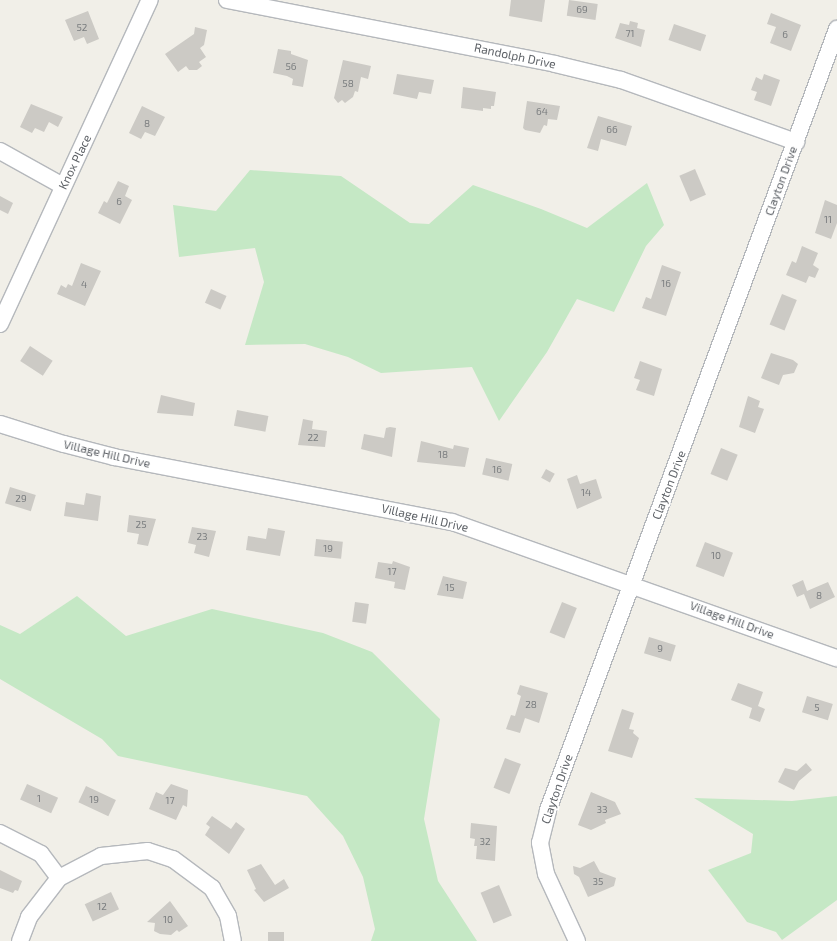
<!DOCTYPE html>
<style>
body{margin:0}
#map{position:relative;width:837px;height:941px;overflow:hidden;background:#f1efe8;font-family:"Exo 2",sans-serif}
div>[style]{position:absolute}
[style*='--x']{left:calc(var(--x)*1px);top:calc(var(--y)*1px);width:calc(var(--w)*1px);rotate:calc(var(--a)*1deg)}
.green>*{inset:0;background:#c5e8c5}
.building>*{inset:0;background:#cccac5;transform-origin:0 0}
.roads{filter:drop-shadow(1px 0 #b5b8bc) drop-shadow(-1px 0 #b5b8bc) drop-shadow(0 1px #b5b8bc) drop-shadow(0 -1px #b5b8bc)}
.minor>*{height:16px;margin:-8px;padding:0 8px;transform-origin:8px;border-radius:8px;background:#fff}
span{translate:-50% -50%;white-space:nowrap;text-align:center;line-height:1.15;-webkit-text-stroke:4px #fff;paint-order:stroke}
.number-label{font-size:10px;color:#7a7d7f}
.number-label span{-webkit-text-stroke-width:0}
.street-label{font-size:12px;color:#5f6368}
</style>
<div id="map">
<div class="green">
<i style="clip-path:polygon(250px 170px,341px 176px,410px 223px,429px 224px,473px 185px,541px 209px,587px 228px,647px 183px,664px 225px,646px 246px,614px 312px,577px 299px,547px 352px,499px 421px,472px 367px,381px 373px,348px 357px,305px 344px,245px 345px,264px 282px,255px 248px,179px 257px,173px 205px,216px 211px)"></i>
<i style="clip-path:polygon(77px 596px,126px 636px,212px 609px,323px 633px,372px 652px,440px 719px,424px 819px,438px 881px,477px 941px,371px 941px,375px 929px,363px 877px,343px 836px,307px 796px,118px 756px,102px 739px,0 679px,0 625px,20px 634px)"></i>
<i style="clip-path:polygon(837px 796px,837px 900px,782px 940px,776px 932px,747px 922px,708px 870px,751px 853px,753px 834px,694px 798px,792px 801px)"></i>
</div>
<div class="building">
<i style="clip-path:polygon(511px 0,545px 0,542px 22px,509px 16px)"></i>
<i style="left:569px;top:0;width:29px;height:16px;rotate:8deg"></i>
<i style="clip-path:polygon(88px 11px,99px 39px,87px 44px,84px 37px,74px 41px,65px 20px)"></i>
<i style="clip-path:polygon(771px 13px,801px 25px,791px 51px,770px 43px,776px 27px,767px 24px)"></i>
<i style="clip-path:polygon(630px 21px,638px 23px,637px 28px,645px 30px,641px 47px,615px 38px,620px 23px,629px 25px)"></i>
<i style="left:674px;top:24px;width:34px;height:17px;rotate:19deg"></i>
<i style="clip-path:polygon(195px 27px,207px 30px,204px 45px,200px 48px,206px 57px,199px 62px,202px 66px,197px 70px,189px 70px,186px 66px,178px 72px,165px 54px,194px 34px)"></i>
<i style="clip-path:polygon(278px 49px,291px 51px,291px 54px,308px 60px,303px 87px,292px 85px,293px 79px,287px 76px,273px 73px)"></i>
<i style="clip-path:polygon(343px 60px,371px 66px,368px 79px,361px 77px,358px 92px,355px 91px,353px 97px,345px 103px,342px 100px,338px 103px,334px 98px)"></i>
<i style="clip-path:polygon(397px 74px,434px 80px,431px 94px,419px 92px,417px 99px,393px 94px)"></i>
<i style="clip-path:polygon(764px 74px,780px 80px,771px 106px,754px 100px,757px 92px,751px 90px,756px 77px,762px 80px)"></i>
<i style="clip-path:polygon(463px 87px,496px 92px,494px 106px,491px 106px,491px 109px,483px 108px,483px 111px,461px 108px)"></i>
<i style="clip-path:polygon(527px 101px,560px 106px,557px 120px,548px 119px,547px 126px,544px 125px,540px 133px,525px 130px,523px 128px)"></i>
<i style="clip-path:polygon(31px 104px,63px 117px,58px 127px,49px 122px,44px 132px,35px 128px,32px 133px,20px 127px)"></i>
<i style="clip-path:polygon(142px 106px,165px 117px,155px 136px,145px 132px,141px 139px,129px 133px)"></i>
<i style="clip-path:polygon(598px 116px,632px 126px,626px 146px,601px 139px,598px 151px,587px 148px)"></i>
<i style="left:695px;top:169px;width:28px;height:17px;rotate:67deg"></i>
<i style="clip-path:polygon(118px 181px,129px 186px,125px 196px,132px 200px,120px 224px,98px 213px,104px 201px,107px 203px)"></i>
<i style="clip-path:polygon(0 196px,13px 203px,8px 214px,0 210px)"></i>
<i style="clip-path:polygon(825px 200px,837px 205px,837px 223px,831px 239px,815px 233px)"></i>
<i style="clip-path:polygon(802px 246px,818px 253px,813px 265px,819px 269px,815px 278px,809px 276px,806px 283px,786px 275px,792px 261px,796px 263px)"></i>
<i style="clip-path:polygon(81px 263px,101px 271px,85px 306px,57px 294px,61px 285px,66px 288px,68px 284px,72px 286px)"></i>
<i style="clip-path:polygon(662px 265px,681px 272px,666px 316px,642px 308px,646px 297px,651px 299px)"></i>
<i style="left:211px;top:289px;width:17px;height:15px;rotate:24deg"></i>
<i style="left:782px;top:294px;width:16px;height:33px;rotate:22deg"></i>
<i style="left:30px;top:346px;width:27px;height:18px;rotate:33deg"></i>
<i style="clip-path:polygon(771px 353px,793px 360px,798px 364px,794px 373px,783px 375px,779px 385px,761px 378px)"></i>
<i style="clip-path:polygon(640px 361px,662px 369px,654px 396px,636px 390px,640px 380px,634px 378px)"></i>
<i style="clip-path:polygon(161px 395px,195px 403px,193px 416px,157px 413px)"></i>
<i style="clip-path:polygon(748px 396px,760px 401px,758px 407px,764px 409px,755px 433px,739px 427px)"></i>
<i style="left:237px;top:410px;width:32px;height:16px;rotate:11deg"></i>
<i style="clip-path:polygon(303px 419px,313px 421px,312px 429px,327px 431px,325px 447px,298px 445px)"></i>
<i style="clip-path:polygon(390px 427px,396px 428px,392px 457px,361px 449px,364px 434px,384px 438px,386px 428px)"></i>
<i style="clip-path:polygon(421px 441px,453px 449px,454px 445px,469px 448px,465px 467px,417px 462px)"></i>
<i style="left:721px;top:448px;width:18px;height:28px;rotate:22deg"></i>
<i style="left:486px;top:458px;width:27px;height:17px;rotate:13deg"></i>
<i style="left:546px;top:469px;width:10px;height:10px;rotate:29deg"></i>
<i style="clip-path:polygon(577px 475px,580px 484px,596px 479px,602px 498px,577px 509px,567px 479px)"></i>
<i style="left:10px;top:487px;width:27px;height:17px;rotate:17deg"></i>
<i style="clip-path:polygon(86px 493px,101px 496px,98px 521px,64px 516px,66px 502px,84px 505px)"></i>
<i style="clip-path:polygon(129px 515px,156px 519px,148px 546px,137px 544px,139px 534px,127px 532px)"></i>
<i style="clip-path:polygon(192px 527px,216px 531px,209px 557px,194px 553px,196px 545px,188px 543px)"></i>
<i style="clip-path:polygon(268px 528px,285px 531px,280px 556px,246px 550px,248px 536px,266px 539px)"></i>
<i style="left:316px;top:539px;width:27px;height:17px;rotate:6deg"></i>
<i style="left:705px;top:542px;width:30px;height:26px;rotate:21deg"></i>
<i style="clip-path:polygon(393px 561px,410px 567px,405px 590px,394px 588px,395px 582px,375px 578px,378px 562px,392px 564px)"></i>
<i style="clip-path:polygon(443px 576px,467px 582px,463px 599px,437px 595px)"></i>
<i style="clip-path:polygon(803px 580px,807px 591px,828px 582px,835px 597px,810px 609px,804px 594px,797px 597px,792px 585px)"></i>
<i style="left:355px;top:602px;width:14px;height:20px;rotate:8deg"></i>
<i style="left:562px;top:602px;width:16px;height:33px;rotate:22deg"></i>
<i style="left:649px;top:637px;width:28px;height:17px;rotate:17deg"></i>
<i style="clip-path:polygon(738px 683px,763px 692px,758px 706px,765px 709px,760px 722px,749px 718px,752px 708px,731px 700px)"></i>
<i style="clip-path:polygon(520px 685px,548px 693px,539px 723px,525px 718px,520px 733px,506px 729px,511px 715px,515px 716px,521px 696px,517px 694px)"></i>
<i style="left:807px;top:696px;width:27px;height:17px;rotate:17deg"></i>
<i style="clip-path:polygon(622px 709px,634px 713px,629px 729px,634px 730px,633px 733px,639px 738px,632px 758px,608px 751px)"></i>
<i style="left:505px;top:758px;width:17px;height:32px;rotate:21deg"></i>
<i style="clip-path:polygon(806px 763px,812px 770px,799px 781px,794px 790px,778px 782px,785px 768px,797px 771px)"></i>
<i style="left:27px;top:784px;width:34px;height:17px;rotate:24deg"></i>
<i style="clip-path:polygon(171px 784px,188px 790px,187px 807px,183px 805px,176px 820px,149px 809px,156px 792px,163px 795px)"></i>
<i style="left:86px;top:786px;width:33px;height:18px;rotate:25deg"></i>
<i style="clip-path:polygon(591px 792px,615px 802px,621px 814px,605px 820px,606px 823px,591px 830px,578px 825px)"></i>
<i style="clip-path:polygon(212px 816px,231px 829px,236px 822px,245px 829px,229px 854px,205px 835px,210px 827px,206px 824px)"></i>
<i style="clip-path:polygon(471px 823px,497px 826px,495px 861px,476px 859px,477px 846px,474px 846px,475px 839px,470px 838px)"></i>
<i style="clip-path:polygon(594px 861px,600px 872px,616px 878px,614px 886px,588px 897px,579px 877px,574px 874px,573px 866px,580px 868px)"></i>
<i style="clip-path:polygon(261px 864px,275px 885px,284px 879px,289px 888px,264px 902px,254px 890px,256px 889px,247px 870px)"></i>
<i style="clip-path:polygon(0 870px,22px 881px,18px 891px,15px 890px,13px 893px,0 888px)"></i>
<i style="left:499px;top:885px;width:33px;height:20px;rotate:67deg"></i>
<i style="left:111px;top:892px;width:19px;height:29px;rotate:65deg"></i>
<i style="clip-path:polygon(170px 901px,188px 926px,179px 932px,177px 930px,171px 935px,160px 934px,154px 931px,155px 923px,147px 922px)"></i>
<i style="left:268px;top:932px;width:16px;height:9px"></i>
</div>
<div class="roads">
<div class="minor">
<i style="--x:227;--y:0;--w:334;--a:11"></i>
<i style="--x:555;--y:64;--w:68;--a:13.6"></i>
<i style="--x:621;--y:80;--w:186;--a:19.5"></i>
<i style="--x:0;--y:151;--w:72;--a:29.1"></i>
<i style="--x:0;--y:324;--w:357;--a:-65.2"></i>
<i style="--x:0;--y:424;--w:67;--a:17.4"></i>
<i style="--x:64;--y:444;--w:52;--a:14.6"></i>
<i style="--x:114;--y:457;--w:344;--a:10.9"></i>
<i style="--x:452;--y:522;--w:408;--a:19.5"></i>
<i style="--x:0;--y:833;--w:46;--a:27.1"></i>
<i style="--x:41;--y:854;--w:30;--a:53"></i>
<i style="--x:20;--y:941;--w:26;--a:-69"></i>
<i style="--x:29;--y:917;--w:49;--a:-52.4"></i>
<i style="--x:59;--y:878;--w:47;--a:-27.6"></i>
<i style="--x:101;--y:856;--w:47;--a:-6.1"></i>
<i style="--x:148;--y:851;--w:26;--a:18"></i>
<i style="--x:173;--y:859;--w:49;--a:36.6"></i>
<i style="--x:212;--y:888;--w:32;--a:60"></i>
<i style="--x:228;--y:916;--w:25;--a:79"></i>
<i style="--x:577;--y:941;--w:74;--a:-114.8"></i>
<i style="--x:546;--y:874;--w:32;--a:-101"></i>
<i style="--x:540;--y:843;--w:34;--a:-76"></i>
<i style="--x:548;--y:810;--w:833;--a:-69.69"></i>
</div>
</div>
<div class="number-label">
<span style="left:582px;top:10px">69</span>
<span style="left:82px;top:28px">52</span>
<span style="left:630px;top:34px">71</span>
<span style="left:785px;top:35px">6</span>
<span style="left:291px;top:67px">56</span>
<span style="left:348px;top:84px">58</span>
<span style="left:542px;top:112px">64</span>
<span style="left:147px;top:124px">8</span>
<span style="left:612px;top:130px">66</span>
<span style="left:119px;top:202px">6</span>
<span style="left:828px;top:220px">11</span>
<span style="left:666px;top:284px">16</span>
<span style="left:84px;top:285px">4</span>
<span style="left:313px;top:438px">22</span>
<span style="left:443px;top:455px">18</span>
<span style="left:497px;top:470px">16</span>
<span style="left:586px;top:493px">14</span>
<span style="left:21px;top:499px">29</span>
<span style="left:141px;top:525px">25</span>
<span style="left:202px;top:537px">23</span>
<span style="left:328px;top:549px">19</span>
<span style="left:716px;top:556px">10</span>
<span style="left:392px;top:572px">17</span>
<span style="left:450px;top:588px">15</span>
<span style="left:819px;top:596px">8</span>
<span style="left:660px;top:649px">9</span>
<span style="left:531px;top:705px">28</span>
<span style="left:817px;top:708px">5</span>
<span style="left:39px;top:799px">1</span>
<span style="left:94px;top:800px">19</span>
<span style="left:170px;top:801px">17</span>
<span style="left:602px;top:810px">33</span>
<span style="left:485px;top:842px">32</span>
<span style="left:598px;top:882px">35</span>
<span style="left:102px;top:907px">12</span>
<span style="left:168px;top:920px">10</span>
</div>
<div class="street-label">
<span style="left:515px;top:56px;rotate:12deg">Randolph Drive</span>
<span style="left:75px;top:162px;rotate:-64deg">Knox Place</span>
<span style="left:781px;top:181px;rotate:-70deg">Clayton Drive</span>
<span style="left:107px;top:454px;rotate:13deg">Village Hill Drive</span>
<span style="left:669px;top:485px;rotate:-69deg">Clayton Drive</span>
<span style="left:425px;top:518px;rotate:13deg">Village Hill Drive</span>
<span style="left:732px;top:620px;rotate:20deg">Village Hill Drive</span>
<span style="left:557px;top:789px;rotate:-71deg">Clayton Drive</span>
</div>
</div>
